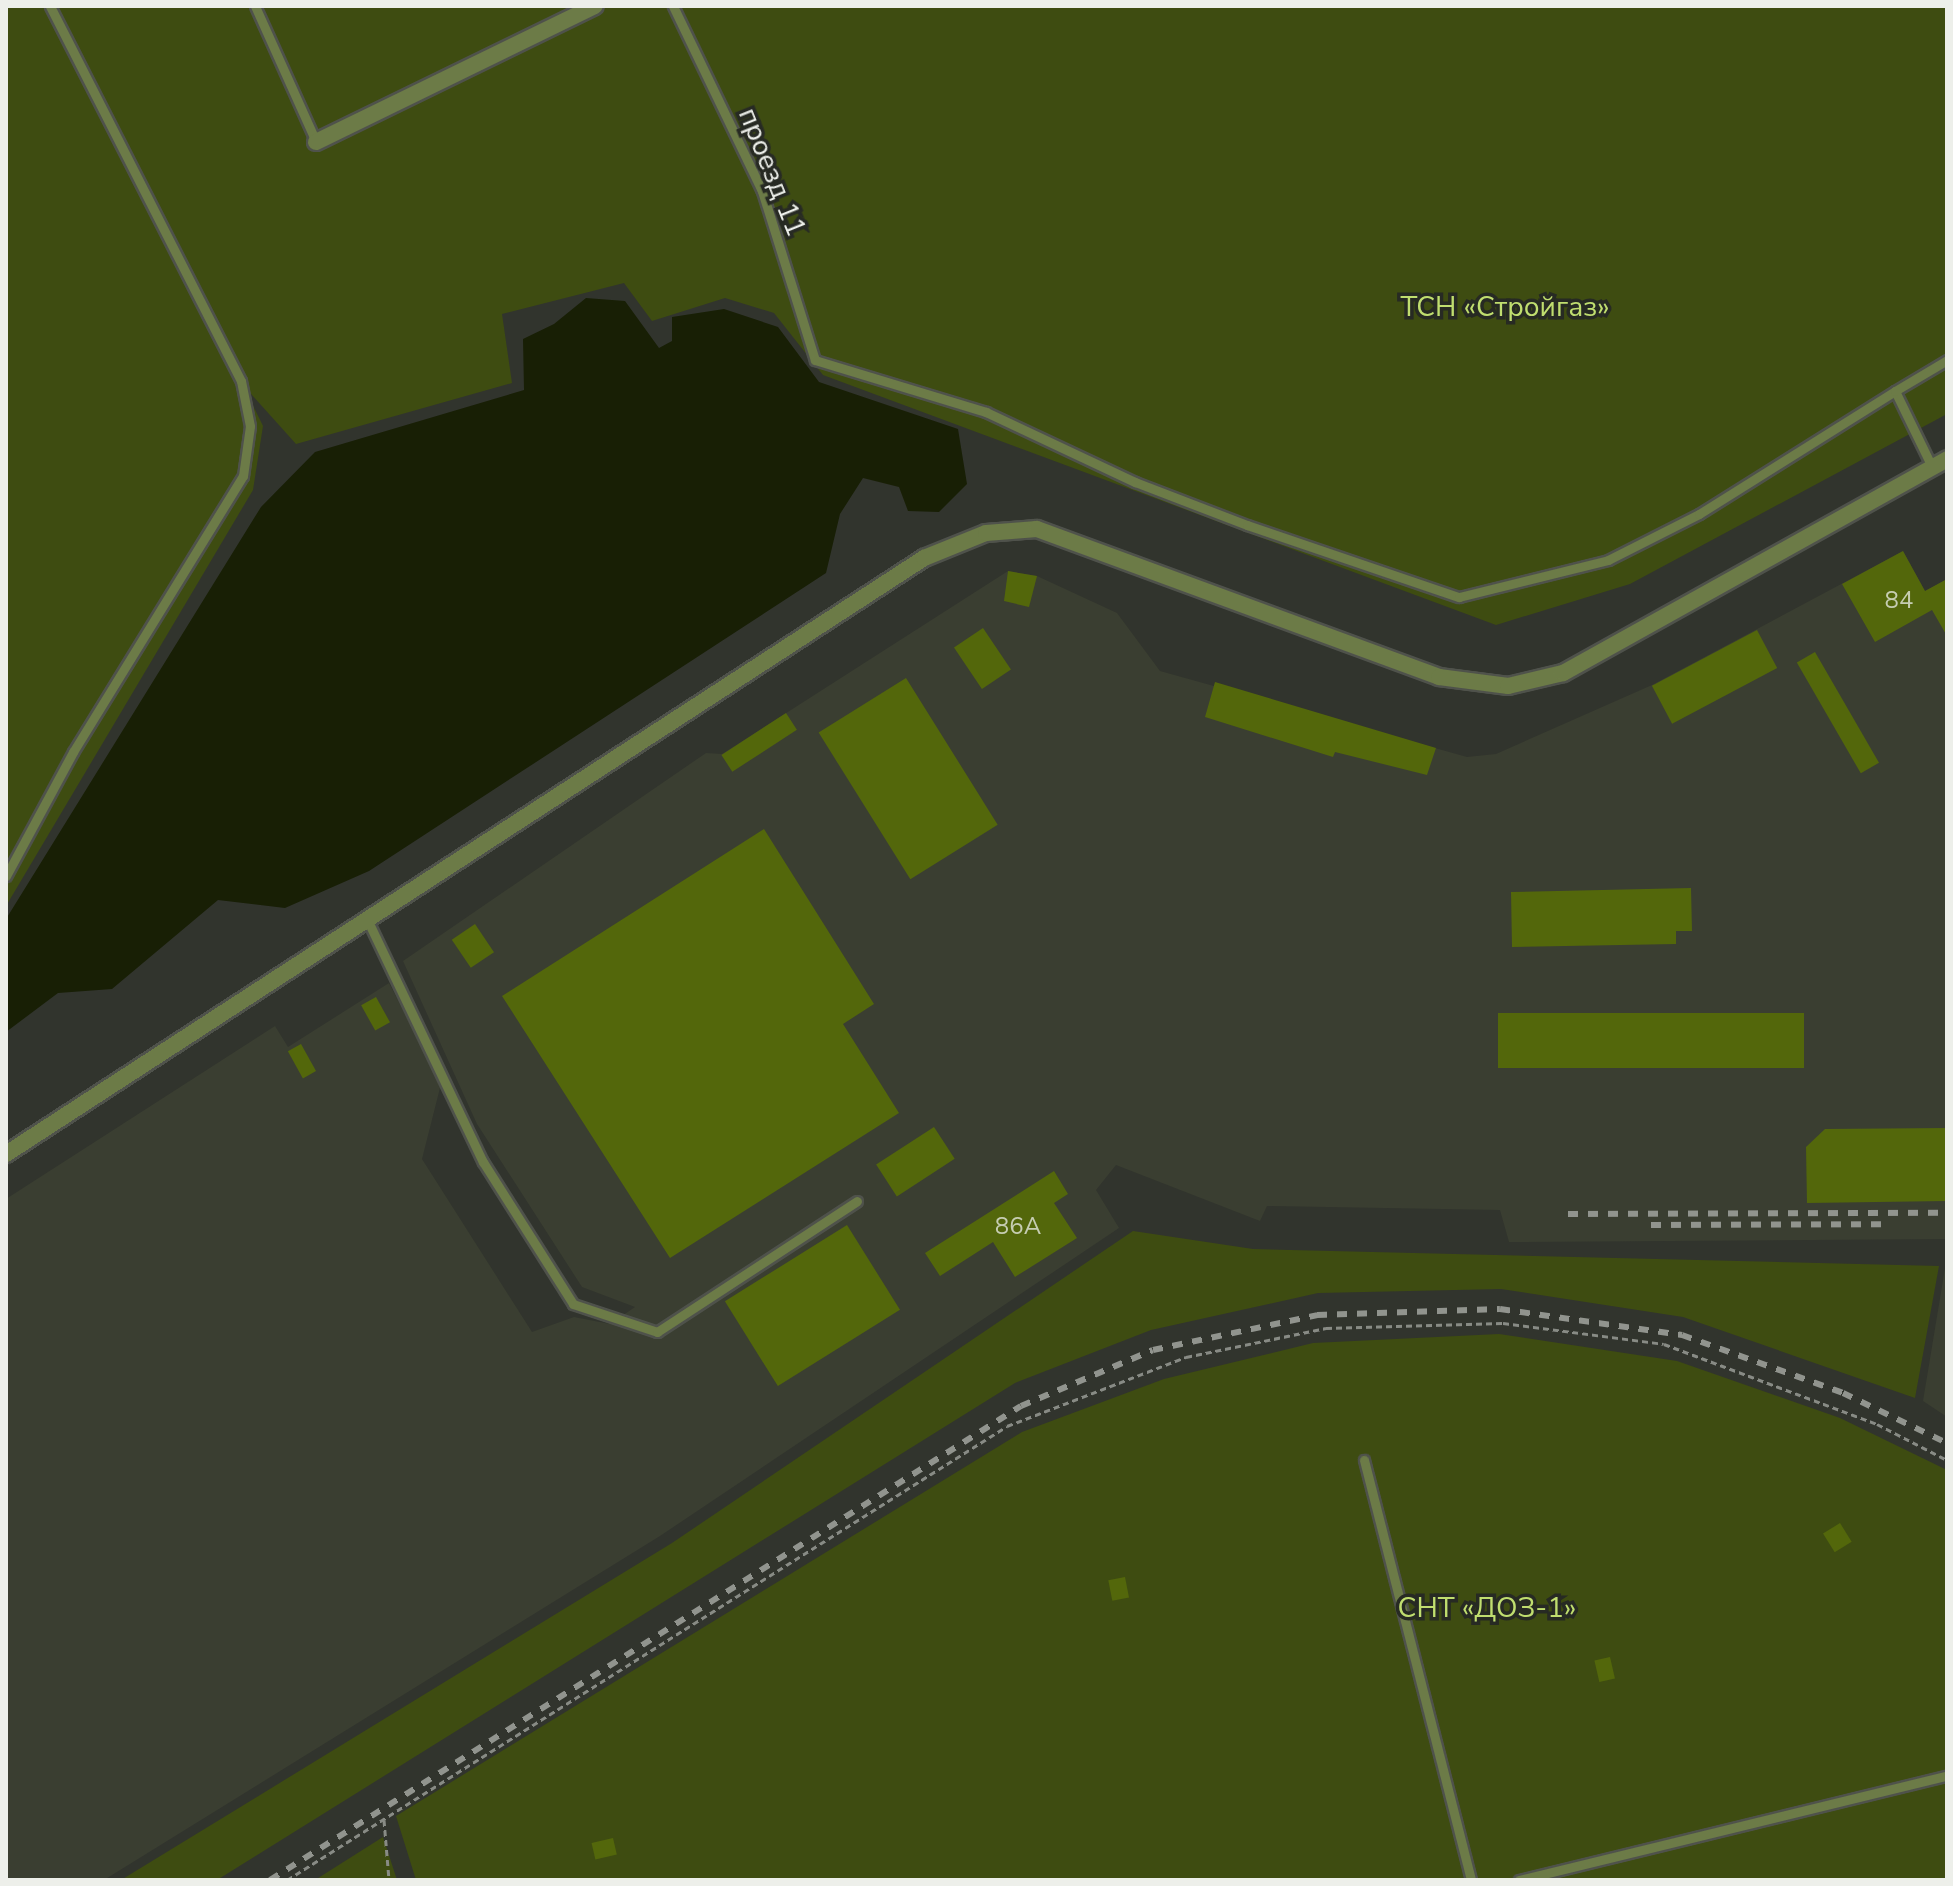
<!DOCTYPE html>
<meta charset="utf-8">
<style>
body{margin:0}
#map{position:relative;width:1953px;height:1886px;overflow:hidden;background:#31342d;font-family:"Nunito Sans",sans-serif}
div>[style]{position:absolute}
[style*='--x']{left:calc(var(--x)*1px);top:calc(var(--y)*1px);width:calc(var(--w)*1px);rotate:calc(var(--a)*1deg)}
.built>*{inset:0;background:#3a3e31}
.green>*{inset:0;background:#3e4c11}
.water>*{inset:0;background:#181f05}
.building>*{inset:0;background:#53670b;transform-origin:0 0}
.path>*{height:3px;margin-top:-1.5px;transform-origin:0;background:repeating-linear-gradient(90deg,#888b85 0 6px,transparent 0 10px)}
.roads{filter:drop-shadow(2px 0 #4f524b) drop-shadow(-2px 0 #4f524b) drop-shadow(0 2px #4f524b) drop-shadow(0 -2px #4f524b)}
.lane>*{height:9px;margin:-4.5px;padding:0 4.5px;transform-origin:4.5px;border-radius:4.5px;background:#6c7b47}
.street>*{height:16px;margin:-8px;padding:0 8px;transform-origin:8px;border-radius:8px;background:#6c7b47}
.rail>*{height:6px;margin-top:-3px;transform-origin:0;background:repeating-linear-gradient(90deg,#91948e 0 10px,transparent 0 20px)}
span{translate:-50% -50%;white-space:nowrap;text-align:center;line-height:1.15;-webkit-text-stroke:7px #272a23;paint-order:stroke}
.number-label{font-size:24px;color:#c6cdb2}
.number-label span{-webkit-text-stroke-width:0}
.street-label{font-size:28px;color:#edefea}
.park-label{font-size:28px;color:#c0de6f}
.frame{position:absolute;inset:0;border:8px solid #edefea;pointer-events:none}
</style>
<div id="map">
<div class="built">
<i style="clip-path:polygon(1903px 551px,1925px 591px,1947px 579px,1947px 1239px,1509px 1242px,1500px 1210px,1267px 1206px,1260px 1221px,1116px 1165px,1096px 1190px,1119px 1228px,660px 1536px,104px 1880px,6px 1880px,6px 1199px,275px 1026px,288px 1047px,389px 983px,441px 1084px,422px 1159px,532px 1332px,574px 1317px,610px 1324px,635px 1307px,582px 1287px,477px 1124px,403px 961px,706px 753px,722px 754px,1008px 571px,1037px 576px,1117px 613px,1160px 671px,1467px 757px,1496px 754px,1652px 685px)"></i>
<i style="clip-path:polygon(1945px 1268px,1947px 1268px,1947px 1417px,1923px 1401px)"></i>
</div>
<div class="green">
<i style="clip-path:polygon(6px 6px,1947px 6px,1947px 414px,1630px 584px,1496px 625px,823px 375px,774px 313px,725px 298px,652px 321px,624px 283px,502px 314px,512px 383px,296px 444px,243px 385px,263px 426px,253px 490px,6px 906px)"></i>
<i style="clip-path:polygon(1133px 1231px,1253px 1249px,1939px 1266px,1915px 1398px,1683px 1317px,1501px 1289px,1318px 1293px,1151px 1330px,1015px 1383px,217px 1880px,121px 1880px,672px 1543px)"></i>
<i style="clip-path:polygon(1499px 1334px,1677px 1361px,1840px 1418px,1947px 1470px,1947px 1880px,416px 1880px,396px 1816px,1022px 1432px,1164px 1379px,1313px 1343px)"></i>
<i style="clip-path:polygon(383px 1837px,397px 1880px,315px 1880px)"></i>
</div>
<div class="water">
<i style="clip-path:polygon(586px 298px,625px 301px,659px 348px,672px 341px,672px 317px,724px 309px,778px 327px,819px 382px,958px 429px,967px 484px,939px 512px,908px 511px,899px 487px,863px 478px,840px 514px,826px 573px,369px 871px,285px 908px,218px 900px,112px 989px,58px 993px,6px 1032px,6px 919px,261px 507px,315px 452px,524px 390px,523px 339px,554px 324px)"></i>
</div>
<div class="building">
<i style="clip-path:polygon(1903px 551px,1925px 591px,1947px 579px,1947px 636px,1932px 610px,1875px 642px,1842px 584px)"></i>
<i style="clip-path:polygon(1008px 571px,1037px 576px,1029px 607px,1004px 601px)"></i>
<i style="left:983px;top:628px;width:50px;height:35px;rotate:56deg"></i>
<i style="left:1757px;top:630px;width:43px;height:119px;rotate:62deg"></i>
<i style="left:1815px;top:652px;width:128px;height:21px;rotate:60deg"></i>
<i style="left:906px;top:678px;width:173px;height:103px;rotate:58deg"></i>
<i style="clip-path:polygon(1215px 682px,1436px 748px,1427px 775px,1335px 752px,1333px 757px,1205px 717px)"></i>
<i style="left:786px;top:713px;width:20px;height:77px;rotate:57deg"></i>
<i style="clip-path:polygon(764px 829px,874px 1004px,843px 1024px,899px 1113px,670px 1258px,502px 996px)"></i>
<i style="clip-path:polygon(1691px 888px,1692px 931px,1676px 931px,1676px 944px,1512px 947px,1511px 892px)"></i>
<i style="left:475px;top:924px;width:34px;height:28px;rotate:56deg"></i>
<i style="left:376px;top:997px;width:29px;height:17px;rotate:61deg"></i>
<i style="left:1804px;top:1013px;width:55px;height:306px;rotate:90deg"></i>
<i style="left:301px;top:1044px;width:31px;height:15px;rotate:61deg"></i>
<i style="left:934px;top:1127px;width:38px;height:69px;rotate:57deg"></i>
<i style="clip-path:polygon(1947px 1128px,1947px 1201px,1807px 1203px,1806px 1147px,1825px 1129px)"></i>
<i style="clip-path:polygon(1054px 1171px,1068px 1194px,1054px 1203px,1077px 1238px,1015px 1277px,993px 1242px,940px 1276px,925px 1253px)"></i>
<i style="left:847px;top:1225px;width:100px;height:144px;rotate:58deg"></i>
<i style="left:1840px;top:1523px;width:22px;height:20px;rotate:58deg"></i>
<i style="left:1125px;top:1577px;width:21px;height:17px;rotate:79deg"></i>
<i style="left:1610px;top:1657px;width:22px;height:16px;rotate:77deg"></i>
<i style="left:613px;top:1838px;width:17px;height:22px;rotate:77deg"></i>
</div>
<div class="path">
<i style="--x:384;--y:1820;--w:60;--a:85.2"></i>
<i style="--x:287;--y:1880;--w:851;--a:-32.23"></i>
<i style="--x:1007;--y:1426;--w:192;--a:-21.1"></i>
<i style="--x:1186;--y:1357;--w:143;--a:-11.7"></i>
<i style="--x:1326;--y:1328;--w:177;--a:-1.6"></i>
<i style="--x:1503;--y:1323;--w:162;--a:7.4"></i>
<i style="--x:1664;--y:1344;--w:228;--a:20.6"></i>
<i style="--x:1877;--y:1424;--w:79;--a:27.2"></i>
</div>
<div class="roads">
<div class="lane">
<i style="--x:255;--y:6;--w:149;--a:65.8"></i>
<i style="--x:673;--y:6;--w:205;--a:64.3"></i>
<i style="--x:762;--y:191;--w:177;--a:72.6"></i>
<i style="--x:815;--y:360;--w:179;--a:16.9"></i>
<i style="--x:986;--y:412;--w:165;--a:25.2"></i>
<i style="--x:1135;--y:482;--w:120;--a:21"></i>
<i style="--x:1247;--y:525;--w:224;--a:18.8"></i>
<i style="--x:1459;--y:597;--w:154;--a:-13.9"></i>
<i style="--x:1608;--y:560;--w:102;--a:-26.8"></i>
<i style="--x:1699;--y:514;--w:231;--a:-32.1"></i>
<i style="--x:1895;--y:391;--w:85;--a:64"></i>
<i style="--x:1895;--y:391;--w:61;--a:-30.8"></i>
<i style="--x:6;--y:876;--w:141;--a:-61.6"></i>
<i style="--x:73;--y:752;--w:324;--a:-58.4"></i>
<i style="--x:243;--y:476;--w:50;--a:-82"></i>
<i style="--x:250;--y:426;--w:46;--a:-101.3"></i>
<i style="--x:241;--y:381;--w:421;--a:-117"></i>
<i style="--x:367;--y:919;--w:269;--a:64.5"></i>
<i style="--x:483;--y:1162;--w:168;--a:57.6"></i>
<i style="--x:573;--y:1304;--w:89;--a:18.4"></i>
<i style="--x:657;--y:1332;--w:239;--a:-33.2"></i>
<i style="--x:1364;--y:1460;--w:433;--a:75.7"></i>
<i style="--x:1519;--y:1880;--w:440;--a:-13.7"></i>
</div>
<div class="street">
<i style="--x:316;--y:142;--w:310;--a:-26"></i>
<i style="--x:6;--y:1154;--w:1095;--a:-32.99"></i>
<i style="--x:924;--y:558;--w:67;--a:-22"></i>
<i style="--x:986;--y:533;--w:51;--a:-4.5"></i>
<i style="--x:1037;--y:529;--w:428;--a:20.2"></i>
<i style="--x:1439;--y:677;--w:70;--a:7.4"></i>
<i style="--x:1508;--y:686;--w:57;--a:-13.3"></i>
<i style="--x:1563;--y:673;--w:440;--a:-29.1"></i>
</div>
</div>
<div class="rail">
<i style="--x:1568;--y:1214;--w:379;--a:-0.2"></i>
<i style="--x:1651;--y:1225;--w:236;--a:-0.2"></i>
<i style="--x:270;--y:1880;--w:888;--a:-32.26"></i>
<i style="--x:1021;--y:1406;--w:143;--a:-23"></i>
<i style="--x:1153;--y:1350;--w:168;--a:-12"></i>
<i style="--x:1317;--y:1315;--w:183;--a:-1.9"></i>
<i style="--x:1500;--y:1309;--w:184;--a:8.1"></i>
<i style="--x:1682;--y:1335;--w:171;--a:19.8"></i>
<i style="--x:1843;--y:1393;--w:115;--a:25.7"></i>
</div>
<div class="number-label">
<span style="left:1899px;top:601px">84</span>
<span style="left:1018px;top:1227px">86А</span>
</div>
<div class="street-label">
<span style="left:772px;top:172px;rotate:68deg">проезд 11</span>
</div>
<div class="park-label">
<span style="left:1505px;top:307px">ТСН «Стройгаз»</span>
<span style="left:1487px;top:1608px">СНТ «ДОЗ-1»</span>
</div>
<div class="frame"></div>
</div>
